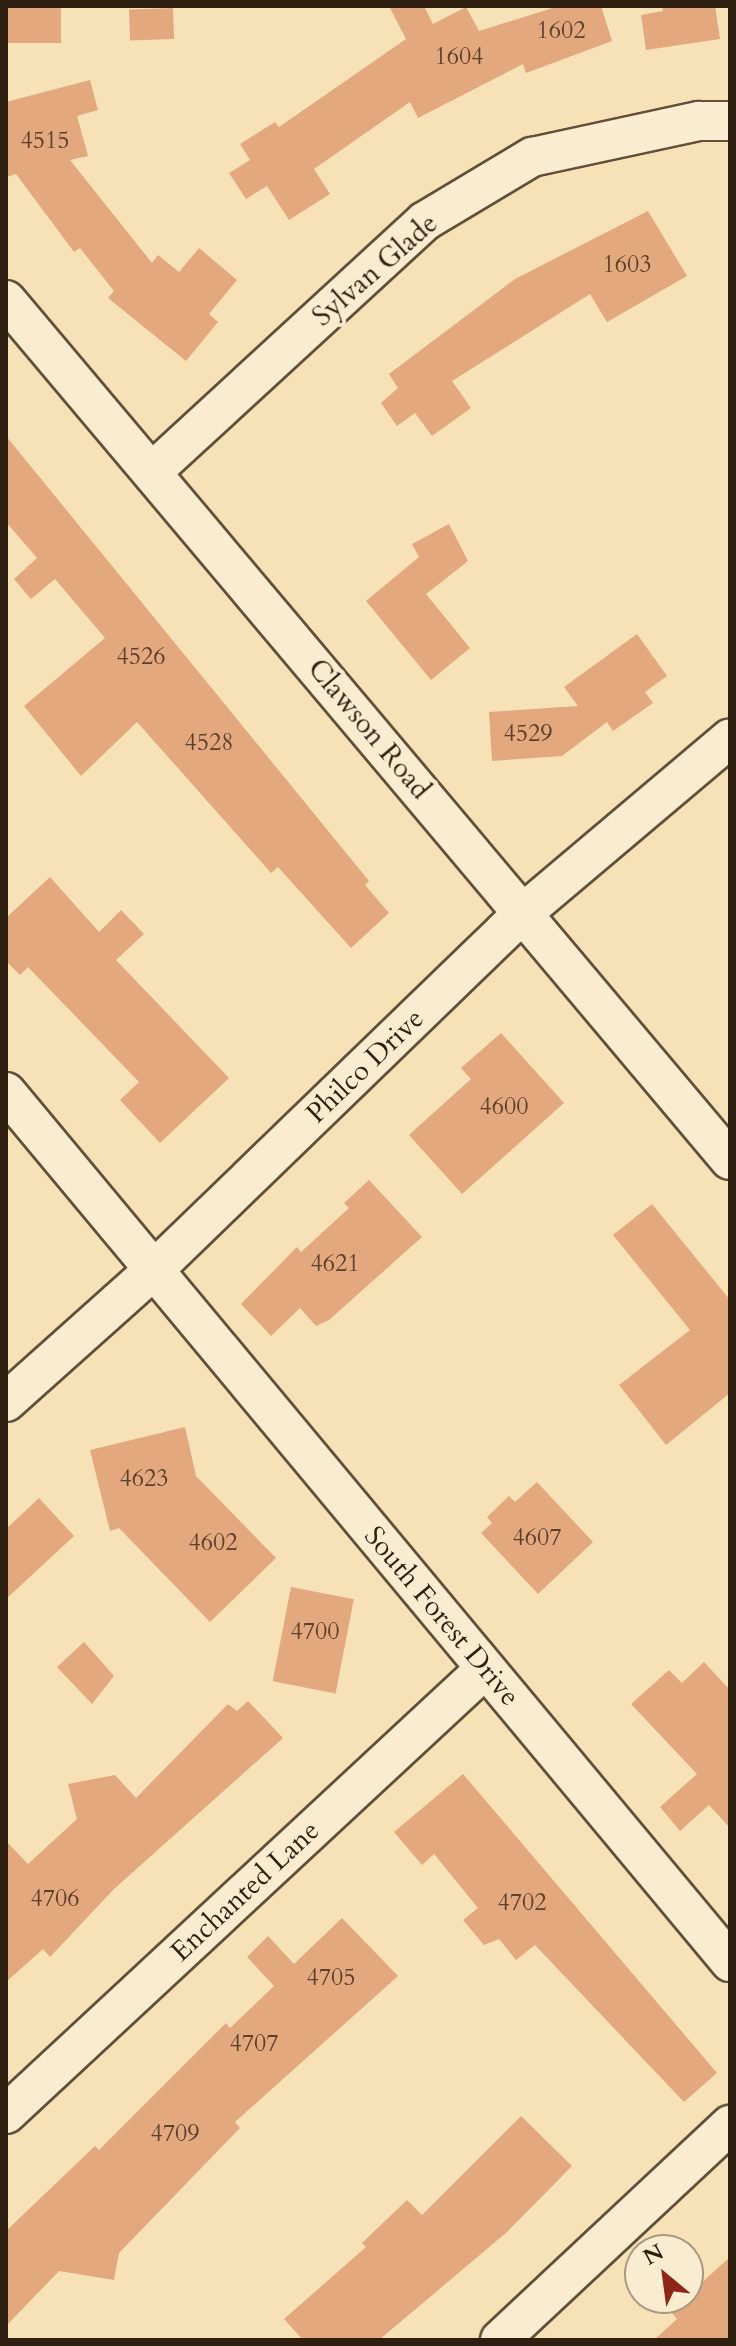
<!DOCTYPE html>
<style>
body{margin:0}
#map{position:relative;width:736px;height:2346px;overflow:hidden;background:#f7e1b7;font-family:Cardo,serif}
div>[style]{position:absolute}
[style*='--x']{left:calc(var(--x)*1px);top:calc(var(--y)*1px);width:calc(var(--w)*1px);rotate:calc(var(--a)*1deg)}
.building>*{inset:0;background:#e4a87e;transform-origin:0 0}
.roads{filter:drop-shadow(2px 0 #61503a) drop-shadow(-2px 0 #61503a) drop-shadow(0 2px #61503a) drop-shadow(0 -2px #61503a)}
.minor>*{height:38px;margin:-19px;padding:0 19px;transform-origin:19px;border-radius:19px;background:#faecd0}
span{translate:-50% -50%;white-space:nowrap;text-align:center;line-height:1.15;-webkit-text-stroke:8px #faecd0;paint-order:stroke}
.number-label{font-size:24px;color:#5c412c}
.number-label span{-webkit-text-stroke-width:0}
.street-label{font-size:28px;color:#2f1f11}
.frame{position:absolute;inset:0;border:8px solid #2f1f11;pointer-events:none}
.north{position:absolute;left:624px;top:2234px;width:80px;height:80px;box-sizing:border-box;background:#faecd0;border:2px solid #a99a84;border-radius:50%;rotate:331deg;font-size:22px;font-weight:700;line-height:32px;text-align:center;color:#2f1f11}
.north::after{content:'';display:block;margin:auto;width:28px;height:36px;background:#8f2418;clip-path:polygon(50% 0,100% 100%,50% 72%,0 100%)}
</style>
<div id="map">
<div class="building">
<i style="left:6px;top:6px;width:55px;height:37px"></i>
<i style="clip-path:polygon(389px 6px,424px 6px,433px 24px,466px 7px,479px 31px,559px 6px,601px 6px,612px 41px,526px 73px,523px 64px,418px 118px,410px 102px,314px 169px,330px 194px,289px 220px,267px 186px,246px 199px,229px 173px,250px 160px,240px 144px,275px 122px,279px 127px,406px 39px)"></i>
<i style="clip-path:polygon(662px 6px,715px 6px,720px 39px,646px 50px,641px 15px,663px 11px)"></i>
<i style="left:173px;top:8px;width:31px;height:44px;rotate:88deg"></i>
<i style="clip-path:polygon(90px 80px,98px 110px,77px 116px,88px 156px,70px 160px,152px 263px,158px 255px,179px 272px,199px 248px,237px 280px,209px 314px,218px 322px,186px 361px,108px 298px,114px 291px,80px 248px,74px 252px,16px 174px,6px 177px,6px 102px)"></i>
<i style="clip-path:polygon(648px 211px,687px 276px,607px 322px,590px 294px,452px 381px,471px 408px,432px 436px,415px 413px,397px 426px,381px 403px,398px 388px,389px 374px,515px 279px)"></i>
<i style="clip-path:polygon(6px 436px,369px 881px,365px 885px,389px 913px,351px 948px,278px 867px,271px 873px,137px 722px,81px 776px,24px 706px,105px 638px,55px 579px,31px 599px,14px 579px,37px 558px,6px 522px)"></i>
<i style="clip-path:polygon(449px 524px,468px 561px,426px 594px,470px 648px,431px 680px,366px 601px,419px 557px,412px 544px)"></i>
<i style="clip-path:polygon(637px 634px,667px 676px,645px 692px,653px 703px,613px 731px,607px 722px,562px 756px,492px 761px,489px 712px,578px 706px,564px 687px)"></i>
<i style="clip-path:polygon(50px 877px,99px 932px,121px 910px,144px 934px,116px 960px,229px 1078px,160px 1143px,120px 1100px,139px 1082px,28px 967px,20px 975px,6px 961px,6px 918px)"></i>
<i style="clip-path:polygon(501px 1033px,564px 1103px,462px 1194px,409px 1135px,471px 1079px,461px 1068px)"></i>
<i style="clip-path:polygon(369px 1180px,422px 1237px,329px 1320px,316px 1326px,300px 1308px,271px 1336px,241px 1304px,297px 1247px,301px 1252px,349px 1208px,344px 1203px)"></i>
<i style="clip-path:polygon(652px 1204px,730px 1300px,730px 1393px,666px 1445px,619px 1385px,690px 1330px,613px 1235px)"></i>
<i style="clip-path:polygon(185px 1427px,196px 1476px,276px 1558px,210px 1622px,119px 1528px,110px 1531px,90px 1450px)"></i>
<i style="clip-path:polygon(537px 1482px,593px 1542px,538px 1594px,481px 1533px,492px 1523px,487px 1517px,509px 1496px,515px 1502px)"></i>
<i style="clip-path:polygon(39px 1498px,74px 1536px,6px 1599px,6px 1529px)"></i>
<i style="left:291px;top:1587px;width:64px;height:96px;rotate:11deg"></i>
<i style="clip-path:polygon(84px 1642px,114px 1676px,92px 1704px,57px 1667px)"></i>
<i style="clip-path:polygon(704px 1662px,730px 1690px,730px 1828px,709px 1805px,680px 1831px,660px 1807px,697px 1774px,631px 1704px,669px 1670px,682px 1683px)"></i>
<i style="clip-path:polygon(248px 1701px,283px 1738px,114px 1889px,50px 1957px,43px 1949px,6px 1982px,6px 1841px,28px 1864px,77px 1819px,68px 1784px,115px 1775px,136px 1798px,228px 1704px,237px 1711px)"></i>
<i style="clip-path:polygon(463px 1774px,717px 2073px,684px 2102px,535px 1945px,516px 1960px,499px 1939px,484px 1945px,463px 1920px,478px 1908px,434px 1854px,422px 1865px,394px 1832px)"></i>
<i style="clip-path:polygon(342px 1918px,398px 1976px,235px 2122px,240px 2128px,119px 2253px,114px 2280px,59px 2271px,6px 2326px,6px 2231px,95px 2146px,99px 2150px,226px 2023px,230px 2028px,274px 1986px,247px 1957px,268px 1936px,294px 1964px)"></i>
<i style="clip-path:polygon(521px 2116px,572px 2166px,507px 2232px,379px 2340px,303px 2340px,284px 2319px,366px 2247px,362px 2243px,407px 2200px,422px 2215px)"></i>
<i style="clip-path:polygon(730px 2257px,730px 2340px,654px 2340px,677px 2319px,670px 2311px)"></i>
</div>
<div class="roads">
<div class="minor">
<i style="--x:6;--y:300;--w:1124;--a:49.91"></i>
<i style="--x:153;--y:471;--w:369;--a:-42.6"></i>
<i style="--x:425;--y:221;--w:125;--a:-30.9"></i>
<i style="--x:532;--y:157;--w:171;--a:-12.2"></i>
<i style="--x:699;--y:121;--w:31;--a:0"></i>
<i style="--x:6;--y:1092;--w:1132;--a:50.23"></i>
<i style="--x:6;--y:1402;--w:201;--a:-41.8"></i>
<i style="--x:156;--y:1268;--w:509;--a:-44.05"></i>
<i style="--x:522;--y:914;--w:272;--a:-40.2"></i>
<i style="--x:6;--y:2114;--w:654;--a:-42.89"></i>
<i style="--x:500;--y:2340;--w:315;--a:-43.1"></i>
</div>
</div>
<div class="number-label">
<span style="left:561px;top:31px">1602</span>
<span style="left:459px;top:57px">1604</span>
<span style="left:45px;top:141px">4515</span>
<span style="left:627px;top:265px">1603</span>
<span style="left:141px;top:657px">4526</span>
<span style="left:528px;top:734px">4529</span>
<span style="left:209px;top:743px">4528</span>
<span style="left:504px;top:1107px">4600</span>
<span style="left:335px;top:1264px">4621</span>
<span style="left:144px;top:1479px">4623</span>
<span style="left:537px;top:1538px">4607</span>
<span style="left:213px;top:1543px">4602</span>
<span style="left:315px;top:1632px">4700</span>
<span style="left:55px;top:1899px">4706</span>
<span style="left:522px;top:1903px">4702</span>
<span style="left:331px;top:1978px">4705</span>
<span style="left:254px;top:2044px">4707</span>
<span style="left:175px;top:2134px">4709</span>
</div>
<div class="street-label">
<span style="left:375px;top:270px;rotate:-41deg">Sylvan Glade</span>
<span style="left:369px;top:729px;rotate:50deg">Clawson Road</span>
<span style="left:365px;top:1066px;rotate:-44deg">Philco Drive</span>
<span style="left:442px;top:1616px;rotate:50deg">South Forest Drive</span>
<span style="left:245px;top:1891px;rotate:-43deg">Enchanted Lane</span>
</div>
<div class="frame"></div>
<div class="north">N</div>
</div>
